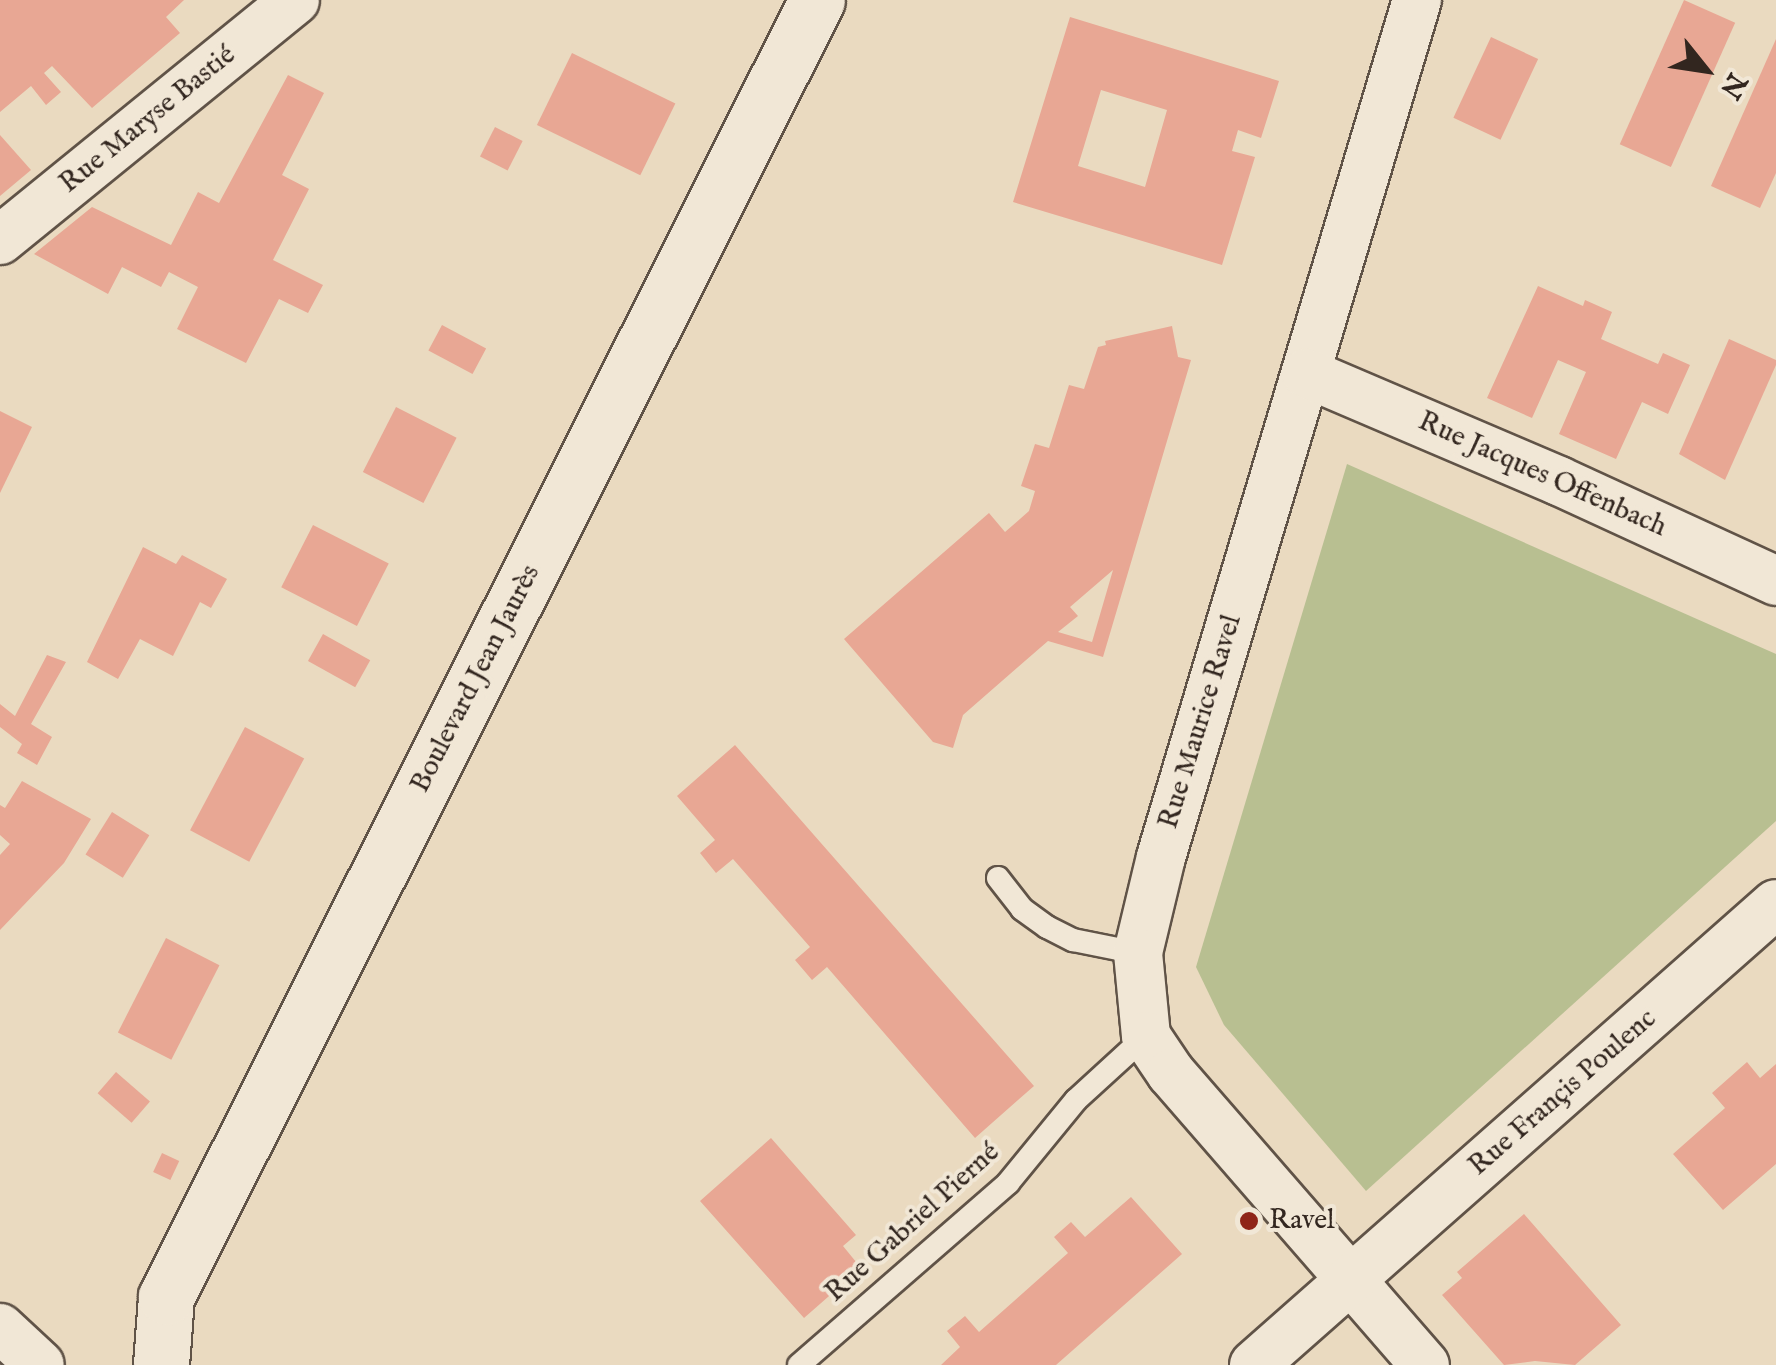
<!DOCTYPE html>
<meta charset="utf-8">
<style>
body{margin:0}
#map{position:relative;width:1776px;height:1365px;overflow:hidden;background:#eadac0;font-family:"IM FELL English",serif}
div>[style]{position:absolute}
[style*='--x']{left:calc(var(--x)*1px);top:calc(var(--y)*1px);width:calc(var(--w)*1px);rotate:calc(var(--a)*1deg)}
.green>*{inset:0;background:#b8bf91}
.building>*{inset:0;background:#e8a794;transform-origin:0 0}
.roads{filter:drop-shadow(2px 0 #605347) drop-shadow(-2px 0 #605347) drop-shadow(0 2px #605347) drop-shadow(0 -2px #605347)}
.lane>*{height:22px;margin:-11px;padding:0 11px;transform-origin:11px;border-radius:11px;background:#f1e7d6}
.street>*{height:48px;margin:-24px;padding:0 24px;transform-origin:24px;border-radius:24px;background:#f1e7d6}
.secondary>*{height:55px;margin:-27.5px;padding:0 27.5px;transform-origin:27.5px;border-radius:27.5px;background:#f1e7d6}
.dots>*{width:28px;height:28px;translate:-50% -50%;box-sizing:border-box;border:5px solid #f1e7d6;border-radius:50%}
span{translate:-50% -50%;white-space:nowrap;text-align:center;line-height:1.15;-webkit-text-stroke:8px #f1e7d6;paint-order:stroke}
.street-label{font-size:28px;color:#32261f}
.poi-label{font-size:28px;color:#32261f}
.left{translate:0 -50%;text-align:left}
.north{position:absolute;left:1656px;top:20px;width:100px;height:100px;-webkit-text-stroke:8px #f1e7d6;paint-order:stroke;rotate:120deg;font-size:28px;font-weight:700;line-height:40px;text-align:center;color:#32261f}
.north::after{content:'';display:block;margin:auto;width:35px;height:45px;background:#32261f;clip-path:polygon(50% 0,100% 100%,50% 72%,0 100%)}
</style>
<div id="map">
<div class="green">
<i style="clip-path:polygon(1347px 464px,1776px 654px,1776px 821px,1366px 1191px,1224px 1025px,1196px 967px)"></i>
</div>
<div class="building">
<i style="clip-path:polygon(0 0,184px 0,166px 17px,180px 33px,92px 108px,52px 66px,44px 73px,61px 92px,46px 105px,31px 86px,0 112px)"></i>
<i style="left:1684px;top:0;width:56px;height:158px;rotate:24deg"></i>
<i style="clip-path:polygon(evenodd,1070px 17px,1279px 81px,1261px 138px,1238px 130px,1232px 151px,1255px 157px,1222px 265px,1013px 202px,1070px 17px,1101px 90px,1167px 110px,1145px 187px,1078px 166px,1101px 90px)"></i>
<i style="left:1491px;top:37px;width:52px;height:89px;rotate:25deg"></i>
<i style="clip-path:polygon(1776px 39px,1776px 173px,1760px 208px,1711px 186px)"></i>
<i style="left:572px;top:53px;width:115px;height:80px;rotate:26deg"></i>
<i style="clip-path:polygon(288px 75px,324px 93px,282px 175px,309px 189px,273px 260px,323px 285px,308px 313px,279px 299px,246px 363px,177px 329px,198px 287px,169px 272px,161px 287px,122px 267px,108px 294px,34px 254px,92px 207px,171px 245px,198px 192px,219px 203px)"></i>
<i style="left:495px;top:127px;width:31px;height:33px;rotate:27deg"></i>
<i style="clip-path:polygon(0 135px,31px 170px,0 196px)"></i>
<i style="clip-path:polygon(1538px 286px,1583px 306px,1585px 300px,1612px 312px,1601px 339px,1658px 364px,1663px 353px,1690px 365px,1668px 414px,1642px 402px,1616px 459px,1559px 434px,1586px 372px,1558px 360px,1532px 418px,1487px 398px)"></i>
<i style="left:442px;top:325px;width:50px;height:29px;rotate:28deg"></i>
<i style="clip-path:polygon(evenodd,1172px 326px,1178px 357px,1191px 360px,1103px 657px,1048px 641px,963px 715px,953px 748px,933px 742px,844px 639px,989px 513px,1005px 532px,1029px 511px,1035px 491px,1021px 486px,1035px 444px,1049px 448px,1069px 385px,1084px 389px,1098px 347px,1106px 345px,1105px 341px,1172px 326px,1113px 570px,1092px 642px,1058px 632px,1078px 616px,1070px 607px,1113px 570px)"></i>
<i style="clip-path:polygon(1729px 339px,1776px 360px,1776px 365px,1725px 480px,1679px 454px)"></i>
<i style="left:396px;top:407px;width:68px;height:73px;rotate:27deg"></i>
<i style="clip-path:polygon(0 411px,32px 427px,0 493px)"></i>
<i style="left:313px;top:525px;width:85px;height:70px;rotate:27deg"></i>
<i style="clip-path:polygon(143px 547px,176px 564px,182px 555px,227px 579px,211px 608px,200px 602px,173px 656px,140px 639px,118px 679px,87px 662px)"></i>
<i style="left:323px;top:634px;width:54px;height:31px;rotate:29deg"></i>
<i style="clip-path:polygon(47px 655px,66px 662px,31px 724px,52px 737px,37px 765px,17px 753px,22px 744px,0 727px,0 704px,15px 716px)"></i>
<i style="left:245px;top:727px;width:67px;height:117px;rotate:28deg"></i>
<i style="clip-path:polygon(735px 745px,1034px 1086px,975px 1138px,827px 967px,812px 980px,795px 960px,810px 947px,733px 859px,716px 873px,700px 853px,715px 840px,677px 796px)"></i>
<i style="clip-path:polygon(22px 781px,91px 819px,64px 863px,0 930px,0 855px,10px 844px,0 835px,0 805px,5px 808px)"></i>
<i style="left:112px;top:812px;width:44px;height:50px;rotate:32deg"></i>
<i style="left:166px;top:938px;width:60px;height:106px;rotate:27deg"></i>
<i style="clip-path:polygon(1747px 1062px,1760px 1078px,1776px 1064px,1776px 1164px,1723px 1210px,1673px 1154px,1725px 1108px,1712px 1093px)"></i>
<i style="left:116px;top:1072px;width:45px;height:28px;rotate:41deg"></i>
<i style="clip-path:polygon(771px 1138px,856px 1235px,843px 1246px,861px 1268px,804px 1318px,700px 1201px)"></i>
<i style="left:162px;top:1153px;width:19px;height:21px;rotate:25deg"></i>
<i style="clip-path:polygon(1131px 1197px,1182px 1254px,1056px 1365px,941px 1365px,960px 1347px,947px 1331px,965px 1316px,979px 1332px,1068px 1253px,1054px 1237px,1071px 1222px,1085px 1237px)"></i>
<i style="clip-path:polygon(1524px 1214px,1621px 1325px,1575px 1365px,1535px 1361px,1504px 1365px,1442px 1295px,1462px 1278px,1457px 1272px)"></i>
</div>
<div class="roads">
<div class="lane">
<i style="--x:998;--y:878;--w:39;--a:52"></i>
<i style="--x:1022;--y:909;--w:31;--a:36"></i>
<i style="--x:1047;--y:927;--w:29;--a:27"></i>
<i style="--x:1073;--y:940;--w:66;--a:11.3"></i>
<i style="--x:799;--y:1365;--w:277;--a:-41"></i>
<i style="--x:1008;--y:1183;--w:107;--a:-50.7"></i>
<i style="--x:1076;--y:1100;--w:95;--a:-42.4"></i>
</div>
<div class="street">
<i style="--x:1417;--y:0;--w:894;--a:106.63"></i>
<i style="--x:1161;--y:857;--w:99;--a:103.5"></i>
<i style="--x:1138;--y:953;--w:83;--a:84.5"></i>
<i style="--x:1146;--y:1036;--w:45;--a:56"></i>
<i style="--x:1171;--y:1073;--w:387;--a:49"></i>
<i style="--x:0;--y:240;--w:380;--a:-39.1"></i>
<i style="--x:1306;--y:373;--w:275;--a:23.1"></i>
<i style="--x:1559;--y:481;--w:239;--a:24.7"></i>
<i style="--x:0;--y:1328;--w:54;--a:42.8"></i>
<i style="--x:1254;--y:1365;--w:696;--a:-41.45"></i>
</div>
<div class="secondary">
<i style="--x:161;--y:1365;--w:68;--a:-85.8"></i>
<i style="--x:166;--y:1297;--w:1451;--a:-63.35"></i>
</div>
</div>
<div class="dots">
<i style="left:1249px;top:1221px;background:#8f2418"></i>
</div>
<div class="street-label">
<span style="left:148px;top:120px;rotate:-39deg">Rue Maryse Bastié</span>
<span style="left:1542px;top:475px;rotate:24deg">Rue Jacques Offenbach</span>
<span style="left:476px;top:679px;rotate:-63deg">Boulevard Jean Jaurès</span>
<span style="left:1201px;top:722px;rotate:-73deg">Rue Maurice Ravel</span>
<span style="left:1563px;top:1093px;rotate:-41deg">Rue Françis Poulenc</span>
<span style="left:913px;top:1223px;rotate:-42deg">Rue Gabriel Pierné</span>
</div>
<div class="poi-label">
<span class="left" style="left:1269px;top:1221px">Ravel</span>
</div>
<div class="north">N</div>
</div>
